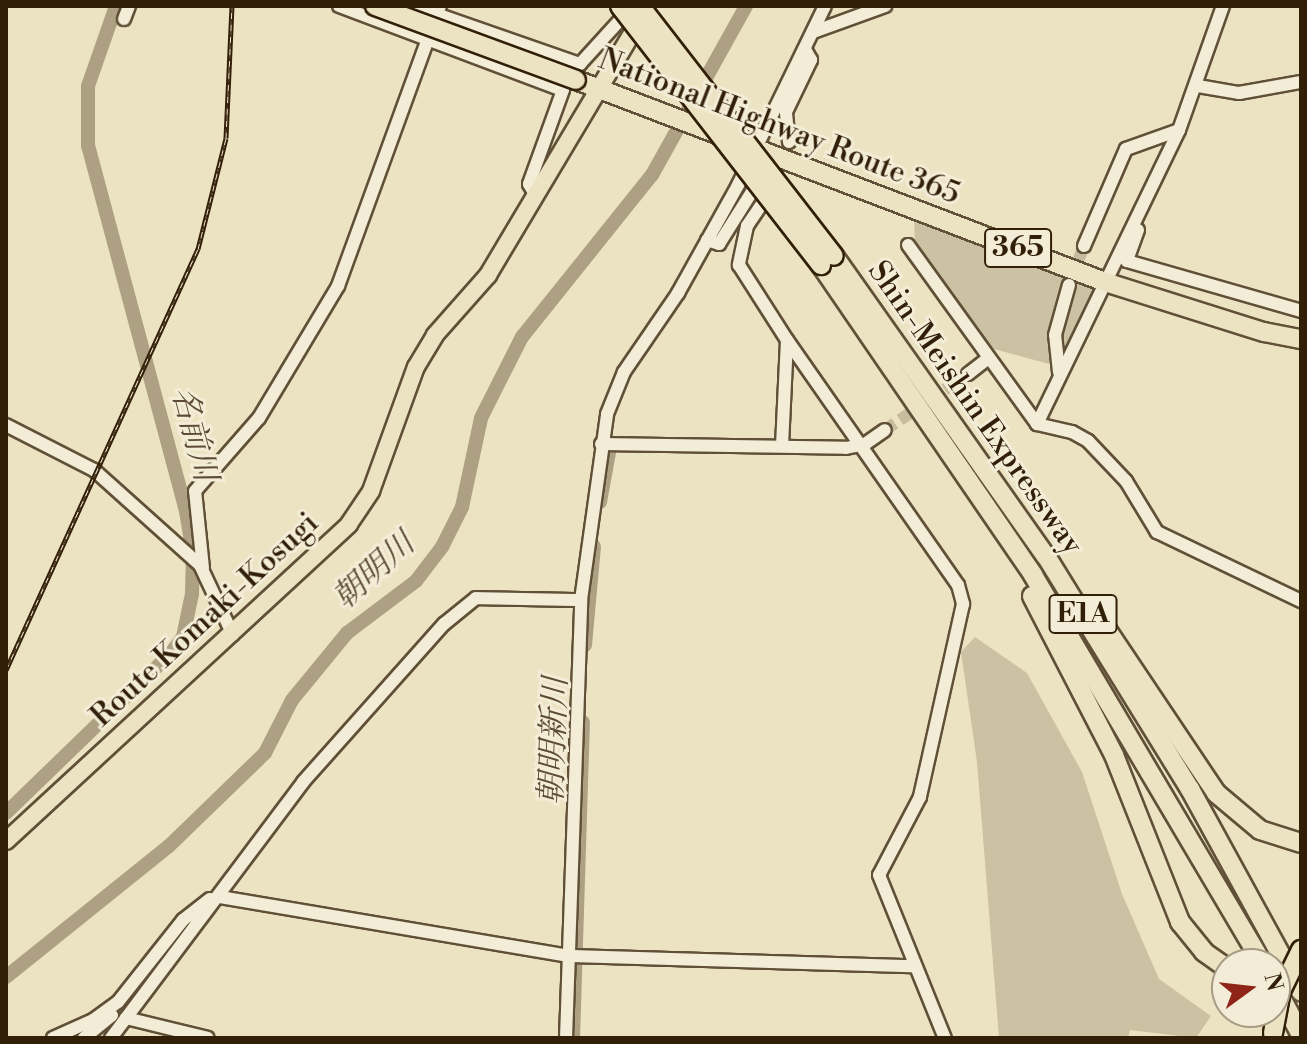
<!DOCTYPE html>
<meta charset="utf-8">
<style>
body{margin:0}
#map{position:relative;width:1307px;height:1044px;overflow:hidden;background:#ece3c3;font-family:"Libre Bodoni","Noto Serif JP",serif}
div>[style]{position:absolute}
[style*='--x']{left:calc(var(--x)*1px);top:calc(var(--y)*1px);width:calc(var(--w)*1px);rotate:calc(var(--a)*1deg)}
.green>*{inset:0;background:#ccc2a3}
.river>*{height:14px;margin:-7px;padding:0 7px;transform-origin:7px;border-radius:7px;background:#ada083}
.minor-tunnel>*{height:12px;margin-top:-6px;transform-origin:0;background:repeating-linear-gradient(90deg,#c7bc9e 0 12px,transparent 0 18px)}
.roads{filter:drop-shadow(2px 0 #605037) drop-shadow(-2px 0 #605037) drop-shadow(0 2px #605037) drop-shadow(0 -2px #605037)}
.minor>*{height:12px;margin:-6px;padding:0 6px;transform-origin:6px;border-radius:6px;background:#f3edd8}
.major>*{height:16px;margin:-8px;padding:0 8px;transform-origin:8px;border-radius:8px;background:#ece3c3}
.highway>*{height:18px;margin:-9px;padding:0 9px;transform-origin:9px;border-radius:9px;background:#ece3c3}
.rail>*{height:5px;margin-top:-2.5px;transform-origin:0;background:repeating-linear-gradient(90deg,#f3edd8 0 6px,#321f08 0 12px);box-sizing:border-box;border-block:2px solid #321f08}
.bridges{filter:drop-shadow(2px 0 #321f08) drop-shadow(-2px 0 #321f08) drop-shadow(0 2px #321f08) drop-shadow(0 -2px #321f08)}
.highway-bridge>*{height:18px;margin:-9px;padding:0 9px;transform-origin:9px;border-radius:9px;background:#ece3c3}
span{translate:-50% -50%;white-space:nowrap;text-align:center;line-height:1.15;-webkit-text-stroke:6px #f3edd8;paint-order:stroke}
.shield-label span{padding:2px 6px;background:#f3edd8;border:2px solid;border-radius:6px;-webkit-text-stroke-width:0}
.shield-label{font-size:28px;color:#321f08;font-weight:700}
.street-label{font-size:30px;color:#321f08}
.water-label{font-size:32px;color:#5d4c33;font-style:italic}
.frame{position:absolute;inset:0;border:8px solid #321f08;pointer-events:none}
.north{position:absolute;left:1211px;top:948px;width:80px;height:80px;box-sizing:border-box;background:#f3edd8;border:2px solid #a69b85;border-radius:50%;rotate:75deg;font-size:22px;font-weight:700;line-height:32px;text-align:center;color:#321f08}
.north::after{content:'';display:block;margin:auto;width:28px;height:36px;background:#8f2418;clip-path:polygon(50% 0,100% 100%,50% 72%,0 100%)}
</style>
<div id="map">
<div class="green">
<i style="clip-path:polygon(914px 221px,1095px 289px,1071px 345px,1049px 364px,994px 349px,915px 244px)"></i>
<i style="clip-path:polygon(975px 637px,1027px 673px,1082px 772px,1122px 894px,1159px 979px,1211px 1016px,1196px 1038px,1130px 1030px,1128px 1038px,999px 1038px,977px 762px,961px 652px)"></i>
</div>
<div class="river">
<i style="--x:600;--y:502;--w:56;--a:-79.7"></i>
<i style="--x:585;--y:645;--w:99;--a:-84.8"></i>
<i style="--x:6;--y:813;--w:230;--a:-44.1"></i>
<i style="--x:171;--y:653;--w:20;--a:-53"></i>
<i style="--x:183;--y:637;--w:44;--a:-78.2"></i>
<i style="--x:192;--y:594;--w:41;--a:-88.6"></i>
<i style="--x:193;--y:553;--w:43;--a:-99.5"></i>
<i style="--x:186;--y:511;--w:378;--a:-105"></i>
<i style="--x:88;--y:146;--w:60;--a:-90"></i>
<i style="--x:88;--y:86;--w:85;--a:-70.7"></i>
<i style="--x:6;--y:977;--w:209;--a:-38.8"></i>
<i style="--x:169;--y:846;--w:134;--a:-44.1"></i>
<i style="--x:265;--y:753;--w:59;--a:-63"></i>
<i style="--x:292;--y:700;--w:87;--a:-50.6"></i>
<i style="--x:347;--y:633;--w:86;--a:-37"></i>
<i style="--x:416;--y:581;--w:43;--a:-52.6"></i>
<i style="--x:442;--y:547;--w:45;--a:-63.4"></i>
<i style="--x:462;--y:507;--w:91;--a:-77.9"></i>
<i style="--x:481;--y:418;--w:91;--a:-63.2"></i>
<i style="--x:522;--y:337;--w:208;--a:-51.3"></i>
<i style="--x:652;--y:175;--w:193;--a:-60.9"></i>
<i style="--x:573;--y:1038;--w:316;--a:-88.2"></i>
</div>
<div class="minor-tunnel">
<i style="--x:1072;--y:277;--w:33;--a:-69"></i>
<i style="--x:885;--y:430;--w:100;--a:-34"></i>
</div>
<div class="roads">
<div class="minor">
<i style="--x:339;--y:6;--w:239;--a:20.6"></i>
<i style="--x:563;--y:90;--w:100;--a:109.9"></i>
<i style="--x:529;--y:184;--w:14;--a:60"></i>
<i style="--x:413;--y:6;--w:177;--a:19.2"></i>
<i style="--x:580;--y:64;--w:76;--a:-47.7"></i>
<i style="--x:124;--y:19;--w:14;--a:-69"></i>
<i style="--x:813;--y:32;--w:77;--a:-19.9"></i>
<i style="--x:1198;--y:86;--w:42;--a:9.7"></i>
<i style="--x:1239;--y:93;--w:63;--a:-10.1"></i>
<i style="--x:789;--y:142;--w:30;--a:-96"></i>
<i style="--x:786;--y:112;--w:58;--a:-64.3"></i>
<i style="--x:811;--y:60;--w:13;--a:-119"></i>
<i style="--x:770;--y:192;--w:41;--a:124.1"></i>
<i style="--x:747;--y:226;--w:40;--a:102"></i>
<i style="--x:739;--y:265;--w:89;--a:57.4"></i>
<i style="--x:787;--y:340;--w:105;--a:92.7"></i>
<i style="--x:1138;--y:230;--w:33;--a:110"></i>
<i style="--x:1127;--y:261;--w:181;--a:16"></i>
<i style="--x:707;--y:240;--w:13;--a:18"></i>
<i style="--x:719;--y:244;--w:77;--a:-57.8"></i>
<i style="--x:908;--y:245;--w:221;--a:54.2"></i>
<i style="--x:1037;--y:424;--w:36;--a:13"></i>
<i style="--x:1072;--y:432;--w:18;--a:29"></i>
<i style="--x:1088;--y:441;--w:55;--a:46.5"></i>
<i style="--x:1126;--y:481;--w:60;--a:58.7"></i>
<i style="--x:1157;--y:532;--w:160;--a:25.6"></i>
<i style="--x:1084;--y:246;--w:106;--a:-66.6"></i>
<i style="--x:1126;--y:149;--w:56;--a:-19.7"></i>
<i style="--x:787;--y:340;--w:299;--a:55.1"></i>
<i style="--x:958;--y:585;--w:20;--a:75"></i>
<i style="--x:963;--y:604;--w:198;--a:102.6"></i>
<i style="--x:920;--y:797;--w:88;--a:117.7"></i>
<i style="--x:879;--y:875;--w:176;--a:68"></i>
<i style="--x:1059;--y:372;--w:37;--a:-96"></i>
<i style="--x:1055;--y:335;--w:52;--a:-74.4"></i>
<i style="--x:968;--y:374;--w:24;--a:-38"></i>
<i style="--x:1037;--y:424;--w:326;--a:-64.2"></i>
<i style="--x:1179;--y:130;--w:132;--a:-70.5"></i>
<i style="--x:6;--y:425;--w:99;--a:27.1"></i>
<i style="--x:94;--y:470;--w:142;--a:41.9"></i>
<i style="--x:200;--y:565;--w:77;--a:64.8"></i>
<i style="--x:601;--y:444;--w:245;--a:0.9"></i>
<i style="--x:846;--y:448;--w:19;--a:-12"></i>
<i style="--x:865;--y:444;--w:24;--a:-35"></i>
<i style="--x:203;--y:568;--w:77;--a:-95.9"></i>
<i style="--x:195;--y:491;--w:97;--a:-48.8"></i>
<i style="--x:259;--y:418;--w:154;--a:-59.1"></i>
<i style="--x:338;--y:286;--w:298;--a:-70"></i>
<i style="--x:220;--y:897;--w:354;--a:9.6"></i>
<i style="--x:569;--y:956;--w:345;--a:1.7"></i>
<i style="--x:126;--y:1018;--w:295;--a:-53.1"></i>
<i style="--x:303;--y:782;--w:212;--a:-48.3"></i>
<i style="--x:444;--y:624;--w:41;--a:-39.1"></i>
<i style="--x:476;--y:598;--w:105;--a:1.1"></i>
<i style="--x:53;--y:1038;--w:44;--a:-24.2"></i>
<i style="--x:93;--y:1020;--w:31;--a:-36"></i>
<i style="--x:118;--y:1002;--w:105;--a:-51.6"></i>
<i style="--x:183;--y:920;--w:34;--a:-38"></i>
<i style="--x:84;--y:1038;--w:36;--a:-39"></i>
<i style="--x:111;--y:1038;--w:25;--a:-53"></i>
<i style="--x:126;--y:1018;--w:84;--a:13.7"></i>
<i style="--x:566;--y:1038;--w:438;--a:-88"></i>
<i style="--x:581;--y:600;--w:188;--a:-82"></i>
<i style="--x:607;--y:414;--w:45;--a:-68"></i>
<i style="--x:624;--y:372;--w:96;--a:-55.6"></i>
<i style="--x:678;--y:293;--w:124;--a:-60.9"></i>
<i style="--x:738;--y:185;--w:199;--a:-64.1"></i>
</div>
<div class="major">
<i style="--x:6;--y:841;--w:467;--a:-42.7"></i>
<i style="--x:349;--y:524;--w:40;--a:-56"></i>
<i style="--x:371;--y:491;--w:132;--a:-70.1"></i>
<i style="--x:416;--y:367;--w:37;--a:-59"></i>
<i style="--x:435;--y:335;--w:80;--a:-48.5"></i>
<i style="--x:488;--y:275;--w:300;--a:-59.2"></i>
</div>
<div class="highway">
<i style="--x:576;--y:80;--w:566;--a:20.9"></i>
<i style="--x:1105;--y:282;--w:167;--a:17.5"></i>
<i style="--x:1264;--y:332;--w:38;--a:11"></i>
<i style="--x:834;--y:256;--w:367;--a:54.8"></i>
<i style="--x:1046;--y:556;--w:274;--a:58.3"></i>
<i style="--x:1190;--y:789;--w:231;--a:61.3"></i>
<i style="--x:821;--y:265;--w:376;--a:55.6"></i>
<i style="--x:1033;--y:575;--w:452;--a:59.4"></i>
<i style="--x:1032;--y:596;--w:179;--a:62.7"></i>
<i style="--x:1114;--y:755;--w:180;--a:68.4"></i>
<i style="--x:1180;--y:922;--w:38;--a:51"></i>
<i style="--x:1204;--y:952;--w:28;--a:35"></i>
<i style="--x:1099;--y:618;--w:211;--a:56.2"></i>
<i style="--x:1216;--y:793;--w:57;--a:40.1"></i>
<i style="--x:1260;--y:830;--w:43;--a:17.6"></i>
<i style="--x:1276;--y:988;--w:53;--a:62"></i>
</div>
</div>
<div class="rail">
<i style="--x:6;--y:670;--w:463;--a:-65.5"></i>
<i style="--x:198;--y:249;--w:114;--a:-75.8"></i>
<i style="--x:226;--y:138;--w:132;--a:-87.4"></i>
</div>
<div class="bridges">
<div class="highway-bridge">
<i style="--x:375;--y:6;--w:214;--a:20.2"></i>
<i style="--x:620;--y:6;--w:328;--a:52.2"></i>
<i style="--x:640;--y:6;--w:316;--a:52.2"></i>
<i style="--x:1273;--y:1033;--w:43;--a:-79.2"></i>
<i style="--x:1281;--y:991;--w:46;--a:-64"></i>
</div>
</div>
<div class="shield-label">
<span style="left:1018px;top:248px">365</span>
<span style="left:1083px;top:614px">E1A</span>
</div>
<div class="street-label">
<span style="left:779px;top:127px;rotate:21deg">National Highway Route 365</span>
<span style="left:975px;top:408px;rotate:55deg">Shin-Meishin Expressway</span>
<span style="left:205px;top:620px;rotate:-43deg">Route Komaki-Kosugi</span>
</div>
<div class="water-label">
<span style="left:194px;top:434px;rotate:75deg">名前川</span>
<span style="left:374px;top:571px;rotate:-42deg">朝明川</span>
<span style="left:554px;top:741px;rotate:-88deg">朝明新川</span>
</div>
<div class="frame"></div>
<div class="north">N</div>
</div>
